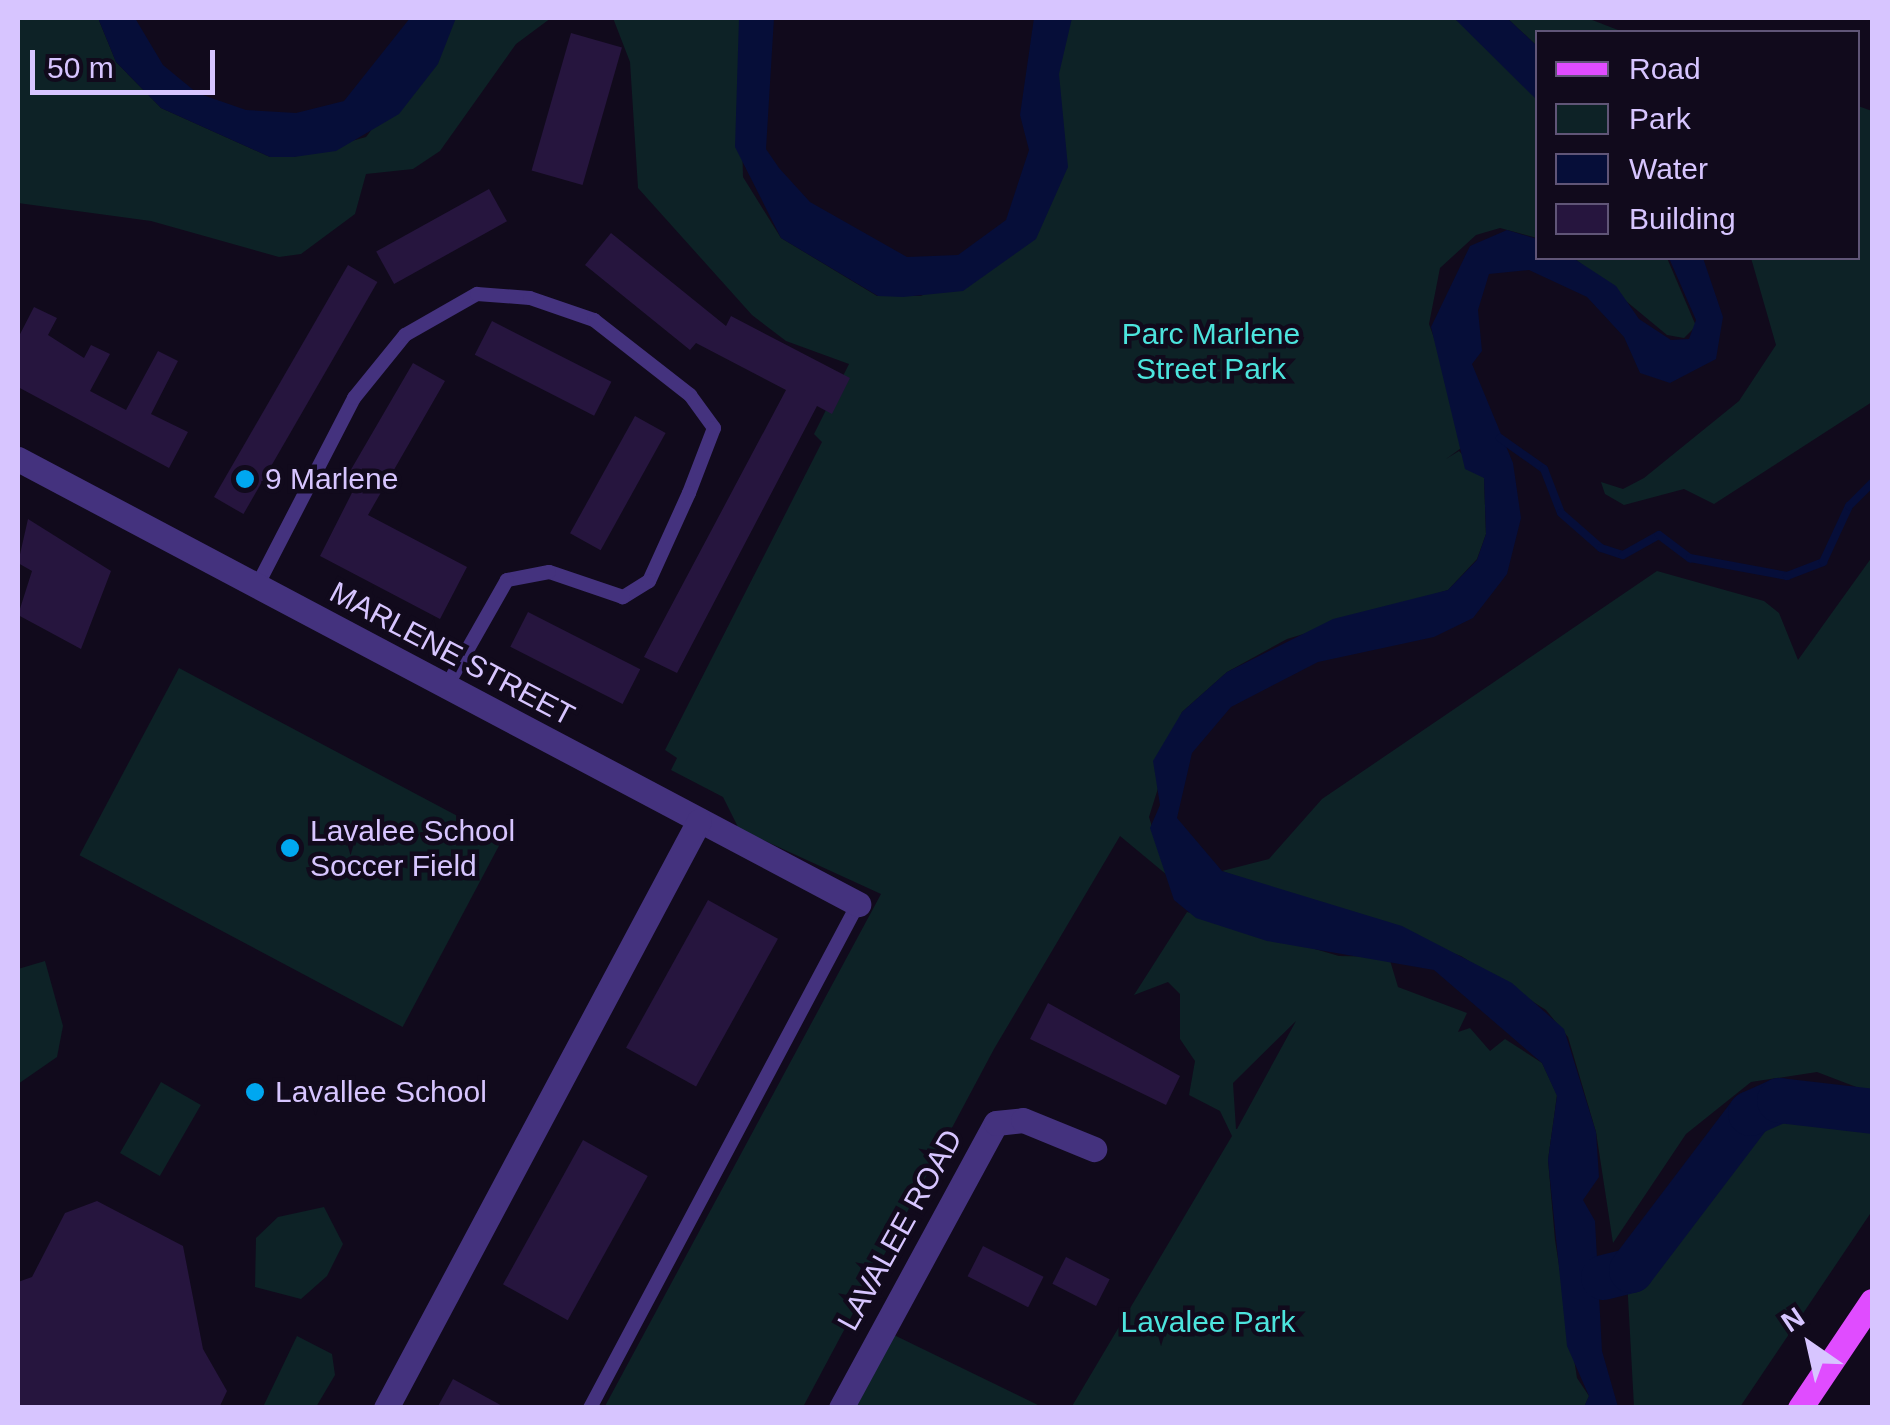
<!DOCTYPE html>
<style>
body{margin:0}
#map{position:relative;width:1890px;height:1425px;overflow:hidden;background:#110a1c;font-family:Helvetica,sans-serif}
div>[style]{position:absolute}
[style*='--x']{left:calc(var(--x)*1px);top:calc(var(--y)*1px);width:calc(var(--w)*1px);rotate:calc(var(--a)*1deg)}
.green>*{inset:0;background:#0d2226;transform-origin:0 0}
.water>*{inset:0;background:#060e39}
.stream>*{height:8px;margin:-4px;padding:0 4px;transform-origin:4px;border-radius:4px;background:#060e39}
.river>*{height:45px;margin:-22.5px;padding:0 22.5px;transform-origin:22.5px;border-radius:22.5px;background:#060e39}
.building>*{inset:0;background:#26153e;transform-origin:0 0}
.lane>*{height:14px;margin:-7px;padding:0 7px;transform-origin:7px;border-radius:7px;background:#44327e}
.street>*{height:25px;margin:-12.5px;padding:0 12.5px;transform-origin:12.5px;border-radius:12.5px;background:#44327e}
.primary>*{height:25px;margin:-12.5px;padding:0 12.5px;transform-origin:12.5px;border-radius:12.5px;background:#e04cff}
.dots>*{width:28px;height:28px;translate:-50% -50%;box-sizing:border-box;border:5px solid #110a1c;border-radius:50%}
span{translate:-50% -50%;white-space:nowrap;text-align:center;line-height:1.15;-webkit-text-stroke:9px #110a1c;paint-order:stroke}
.park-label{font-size:30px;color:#4ce4dd}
.poi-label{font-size:30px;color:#d7c5ff}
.left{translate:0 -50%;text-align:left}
.street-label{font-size:30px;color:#d7c5ff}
.frame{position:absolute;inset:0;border:20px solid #d7c5ff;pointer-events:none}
.legend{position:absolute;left:1535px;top:30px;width:325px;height:230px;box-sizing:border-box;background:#110a1c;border:2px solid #605577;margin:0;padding:12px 18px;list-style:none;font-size:30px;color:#d7c5ff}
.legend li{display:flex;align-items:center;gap:20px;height:50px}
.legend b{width:50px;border:2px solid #605577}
.north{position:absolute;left:1760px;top:1295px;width:100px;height:100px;-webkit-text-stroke:8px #110a1c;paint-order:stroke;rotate:326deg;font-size:28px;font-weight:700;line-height:40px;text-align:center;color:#d7c5ff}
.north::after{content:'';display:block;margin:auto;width:35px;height:45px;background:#d7c5ff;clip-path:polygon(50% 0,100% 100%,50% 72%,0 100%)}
.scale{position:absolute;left:30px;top:50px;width:185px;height:45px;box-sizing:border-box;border:5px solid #d7c5ff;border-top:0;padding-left:12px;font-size:30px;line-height:35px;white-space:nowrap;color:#d7c5ff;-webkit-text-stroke:8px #110a1c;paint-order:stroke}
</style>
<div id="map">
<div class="green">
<i style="clip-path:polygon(18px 18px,98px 18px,116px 62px,161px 108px,270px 157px,294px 157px,366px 137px,456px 18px,551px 18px,516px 44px,440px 151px,413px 169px,366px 174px,355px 214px,301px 254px,279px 257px,151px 221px,18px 203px)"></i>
<i style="clip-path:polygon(613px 18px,739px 18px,743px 177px,781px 238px,877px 296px,921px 296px,1036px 222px,1058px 18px,1454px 18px,1538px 86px,1537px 238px,1500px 228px,1476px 235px,1440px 268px,1429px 324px,1471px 441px,1446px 459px,1459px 451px,1484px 478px,1486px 534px,1477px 559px,1448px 590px,1287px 639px,1227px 672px,1182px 712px,1149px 817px,1167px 875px,1120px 836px,994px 1049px,803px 1407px,604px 1408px,881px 894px,739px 829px,723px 797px,671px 770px,677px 758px,665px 750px,822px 442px,814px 434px,849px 364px,786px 341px,752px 315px,638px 188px,630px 62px)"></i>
<i style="clip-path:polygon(1507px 18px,1587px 18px,1618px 30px,1680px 32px,1538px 32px,1537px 46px)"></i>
<i style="clip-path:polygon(1858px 106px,1872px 111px,1872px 402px,1714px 504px,1684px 489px,1624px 505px,1605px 494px,1601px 482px,1623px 489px,1644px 478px,1739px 401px,1776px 345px,1751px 258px,1858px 258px)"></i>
<i style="clip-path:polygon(1574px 258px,1667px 258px,1696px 326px,1684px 338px,1667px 335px)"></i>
<i style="clip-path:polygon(1872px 557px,1872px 1093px,1817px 1072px,1751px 1082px,1686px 1134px,1613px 1243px,1596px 1132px,1568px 1037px,1546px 1010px,1461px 956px,1222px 871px,1269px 859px,1322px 799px,1657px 571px,1764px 601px,1779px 613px,1798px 660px)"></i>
<i style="left:179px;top:668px;width:366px;height:212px;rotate:28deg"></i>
<i style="clip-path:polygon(evenodd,1187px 912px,1339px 956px,1389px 957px,1398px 987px,1467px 1013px,1458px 1032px,1470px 1028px,1490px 1051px,1505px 1039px,1542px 1063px,1557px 1095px,1548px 1160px,1555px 1240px,1577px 1378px,1589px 1396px,1584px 1407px,1071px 1408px,1232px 1136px,1220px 1111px,1189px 1095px,1195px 1061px,1180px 1039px,1180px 994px,1168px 982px,1134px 995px,1187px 912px,1296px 1021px,1237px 1129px,1236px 1129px,1233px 1083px,1296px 1021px)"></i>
<i style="clip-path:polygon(45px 961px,63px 1026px,57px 1057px,18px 1084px,18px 969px)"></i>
<i style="left:161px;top:1082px;width:46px;height:82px;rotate:30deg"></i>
<i style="clip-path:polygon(1780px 1105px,1872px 1118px,1872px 1211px,1740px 1407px,1634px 1407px,1627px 1279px,1735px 1129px)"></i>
<i style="clip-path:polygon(324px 1207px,343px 1244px,327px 1276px,301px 1299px,255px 1287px,256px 1238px,278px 1217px)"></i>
<i style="clip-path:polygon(894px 1335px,1042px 1407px,854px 1408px)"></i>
<i style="clip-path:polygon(297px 1336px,332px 1354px,335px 1375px,316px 1407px,263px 1407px)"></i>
</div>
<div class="water">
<i style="clip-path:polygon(98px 18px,135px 18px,163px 65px,197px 93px,246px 110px,296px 113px,344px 101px,410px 18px,456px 18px,438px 64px,399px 114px,336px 151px,294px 157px,270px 157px,161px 108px,116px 62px)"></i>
<i style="clip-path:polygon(739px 18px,774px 18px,766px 149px,779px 168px,810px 202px,907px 257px,958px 255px,1006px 220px,1029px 150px,1020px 115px,1034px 18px,1072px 18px,1059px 74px,1068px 167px,1036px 239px,963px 291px,903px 297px,878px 296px,781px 238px,735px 147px)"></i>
<i style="clip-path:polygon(1454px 18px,1507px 18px,1537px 46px,1537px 100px)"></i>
<i style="clip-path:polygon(1507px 230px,1537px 239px,1538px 258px,1573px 258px,1616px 286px,1639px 319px,1671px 340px,1689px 339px,1696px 320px,1669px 258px,1703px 258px,1723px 317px,1716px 359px,1670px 383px,1640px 373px,1624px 337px,1587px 297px,1529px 270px,1489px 274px,1478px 310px,1482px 351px,1472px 364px,1513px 463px,1521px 518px,1507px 574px,1473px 618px,1434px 637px,1318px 662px,1231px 707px,1192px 753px,1177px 818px,1222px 871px,1402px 926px,1512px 983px,1564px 1029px,1596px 1132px,1599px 1177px,1583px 1200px,1595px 1221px,1602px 1351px,1618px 1407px,1584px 1407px,1589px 1396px,1567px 1346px,1548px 1160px,1557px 1096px,1542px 1063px,1434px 970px,1267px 941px,1196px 918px,1174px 900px,1150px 828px,1160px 805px,1153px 761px,1182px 712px,1227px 672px,1333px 619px,1448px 590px,1477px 560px,1486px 534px,1484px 478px,1465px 469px,1431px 327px,1470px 246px)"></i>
</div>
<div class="stream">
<i style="--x:1500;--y:438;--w:54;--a:35.2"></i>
<i style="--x:1544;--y:469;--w:47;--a:68.9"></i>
<i style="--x:1561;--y:513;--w:53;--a:41.2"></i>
<i style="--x:1601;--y:548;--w:23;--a:18"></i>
<i style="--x:1623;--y:555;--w:41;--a:-29.1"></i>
<i style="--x:1659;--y:535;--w:39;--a:37"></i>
<i style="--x:1690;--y:558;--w:99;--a:10.5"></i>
<i style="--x:1787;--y:576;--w:39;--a:-21"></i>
<i style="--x:1823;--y:562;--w:62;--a:-65.1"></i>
<i style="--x:1849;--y:506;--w:33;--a:-45"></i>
</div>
<div class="river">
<i style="--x:1603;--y:1277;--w:29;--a:-14"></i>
<i style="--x:1631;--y:1270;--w:197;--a:-52.8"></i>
<i style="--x:1750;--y:1113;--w:32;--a:-24"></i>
<i style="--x:1779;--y:1100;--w:94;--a:6.7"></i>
</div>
<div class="building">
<i style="left:571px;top:33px;width:53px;height:143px;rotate:16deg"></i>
<i style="left:489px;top:189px;width:37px;height:129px;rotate:61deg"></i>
<i style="clip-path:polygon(611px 233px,726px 326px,731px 316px,850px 378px,832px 414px,817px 406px,677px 673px,644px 657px,786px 390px,696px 343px,690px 350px,585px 265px)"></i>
<i style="left:348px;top:265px;width:34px;height:268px;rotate:30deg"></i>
<i style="clip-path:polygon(34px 307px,57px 318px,48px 335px,84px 358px,91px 345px,110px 354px,90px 391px,126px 410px,158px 351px,178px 361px,151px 414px,188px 432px,169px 468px,18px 387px,18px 338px)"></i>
<i style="left:492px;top:321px;width:134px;height:38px;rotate:27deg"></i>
<i style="clip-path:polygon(413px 363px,445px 381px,368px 515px,467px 567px,440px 619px,320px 556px,359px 479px,349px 473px)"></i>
<i style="left:635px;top:416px;width:35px;height:134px;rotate:29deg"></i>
<i style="clip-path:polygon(28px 519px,111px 571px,81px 649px,18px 615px,32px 571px,18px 563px)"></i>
<i style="left:528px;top:612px;width:126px;height:39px;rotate:27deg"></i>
<i style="left:708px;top:900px;width:80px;height:169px;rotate:29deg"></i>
<i style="clip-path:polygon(1048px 1003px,1180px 1076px,1166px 1105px,1030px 1039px)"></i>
<i style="left:583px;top:1140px;width:74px;height:165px;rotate:29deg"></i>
<i style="clip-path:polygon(97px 1201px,183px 1246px,203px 1349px,227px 1391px,219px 1408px,18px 1408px,18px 1282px,32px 1277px,65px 1213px)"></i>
<i style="left:983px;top:1246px;width:68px;height:34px;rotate:27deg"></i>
<i style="left:1066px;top:1257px;width:49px;height:30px;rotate:27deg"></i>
<i style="clip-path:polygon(453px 1379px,506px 1408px,437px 1408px)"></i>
</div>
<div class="lane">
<i style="--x:257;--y:586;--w:212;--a:-62.7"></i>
<i style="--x:354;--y:398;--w:81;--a:-51"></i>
<i style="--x:405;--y:335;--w:83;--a:-29.7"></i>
<i style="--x:477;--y:294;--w:53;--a:4.3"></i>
<i style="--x:530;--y:298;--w:68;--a:19"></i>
<i style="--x:594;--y:320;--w:122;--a:38"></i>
<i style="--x:690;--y:395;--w:41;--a:54"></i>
<i style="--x:714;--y:428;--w:70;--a:111"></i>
<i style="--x:689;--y:493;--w:97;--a:114.4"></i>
<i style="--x:649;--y:581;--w:31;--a:148"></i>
<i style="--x:623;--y:597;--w:78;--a:-161.3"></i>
<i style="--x:549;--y:572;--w:43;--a:169.2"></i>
<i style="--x:507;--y:580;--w:125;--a:119.6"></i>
<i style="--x:590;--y:1408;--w:571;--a:-62"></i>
</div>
<div class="street">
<i style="--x:18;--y:459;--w:951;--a:27.91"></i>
<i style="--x:386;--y:1408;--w:665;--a:-61.93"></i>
<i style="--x:841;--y:1408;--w:324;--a:-61.5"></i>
<i style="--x:996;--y:1123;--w:27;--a:-6"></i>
<i style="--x:1023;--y:1120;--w:77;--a:22.2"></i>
</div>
<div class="primary">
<i style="--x:1800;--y:1408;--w:129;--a:-56.1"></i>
</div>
<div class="dots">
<i style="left:245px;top:479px;background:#00a7f0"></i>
<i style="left:290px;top:848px;background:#00a7f0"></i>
<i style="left:255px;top:1092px;background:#00a7f0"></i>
</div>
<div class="park-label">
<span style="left:1211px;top:351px">Parc Marlene<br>Street Park</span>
<span style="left:1208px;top:1322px">Lavalee Park</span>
</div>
<div class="poi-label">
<span class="left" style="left:265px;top:479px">9 Marlene</span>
<span class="left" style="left:310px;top:848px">Lavalee School<br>Soccer Field</span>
<span class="left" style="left:275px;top:1092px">Lavallee School</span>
</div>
<div class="street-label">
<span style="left:452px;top:654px;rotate:28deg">MARLENE STREET</span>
<span style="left:900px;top:1230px;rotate:-61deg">LAVALEE ROAD</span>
</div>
<div class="frame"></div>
<ul class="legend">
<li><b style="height:12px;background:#e04cff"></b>Road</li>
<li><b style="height:28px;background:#0d2226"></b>Park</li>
<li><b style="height:28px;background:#060e39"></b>Water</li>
<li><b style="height:28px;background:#26153e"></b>Building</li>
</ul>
<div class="north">N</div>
<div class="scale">50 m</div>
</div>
